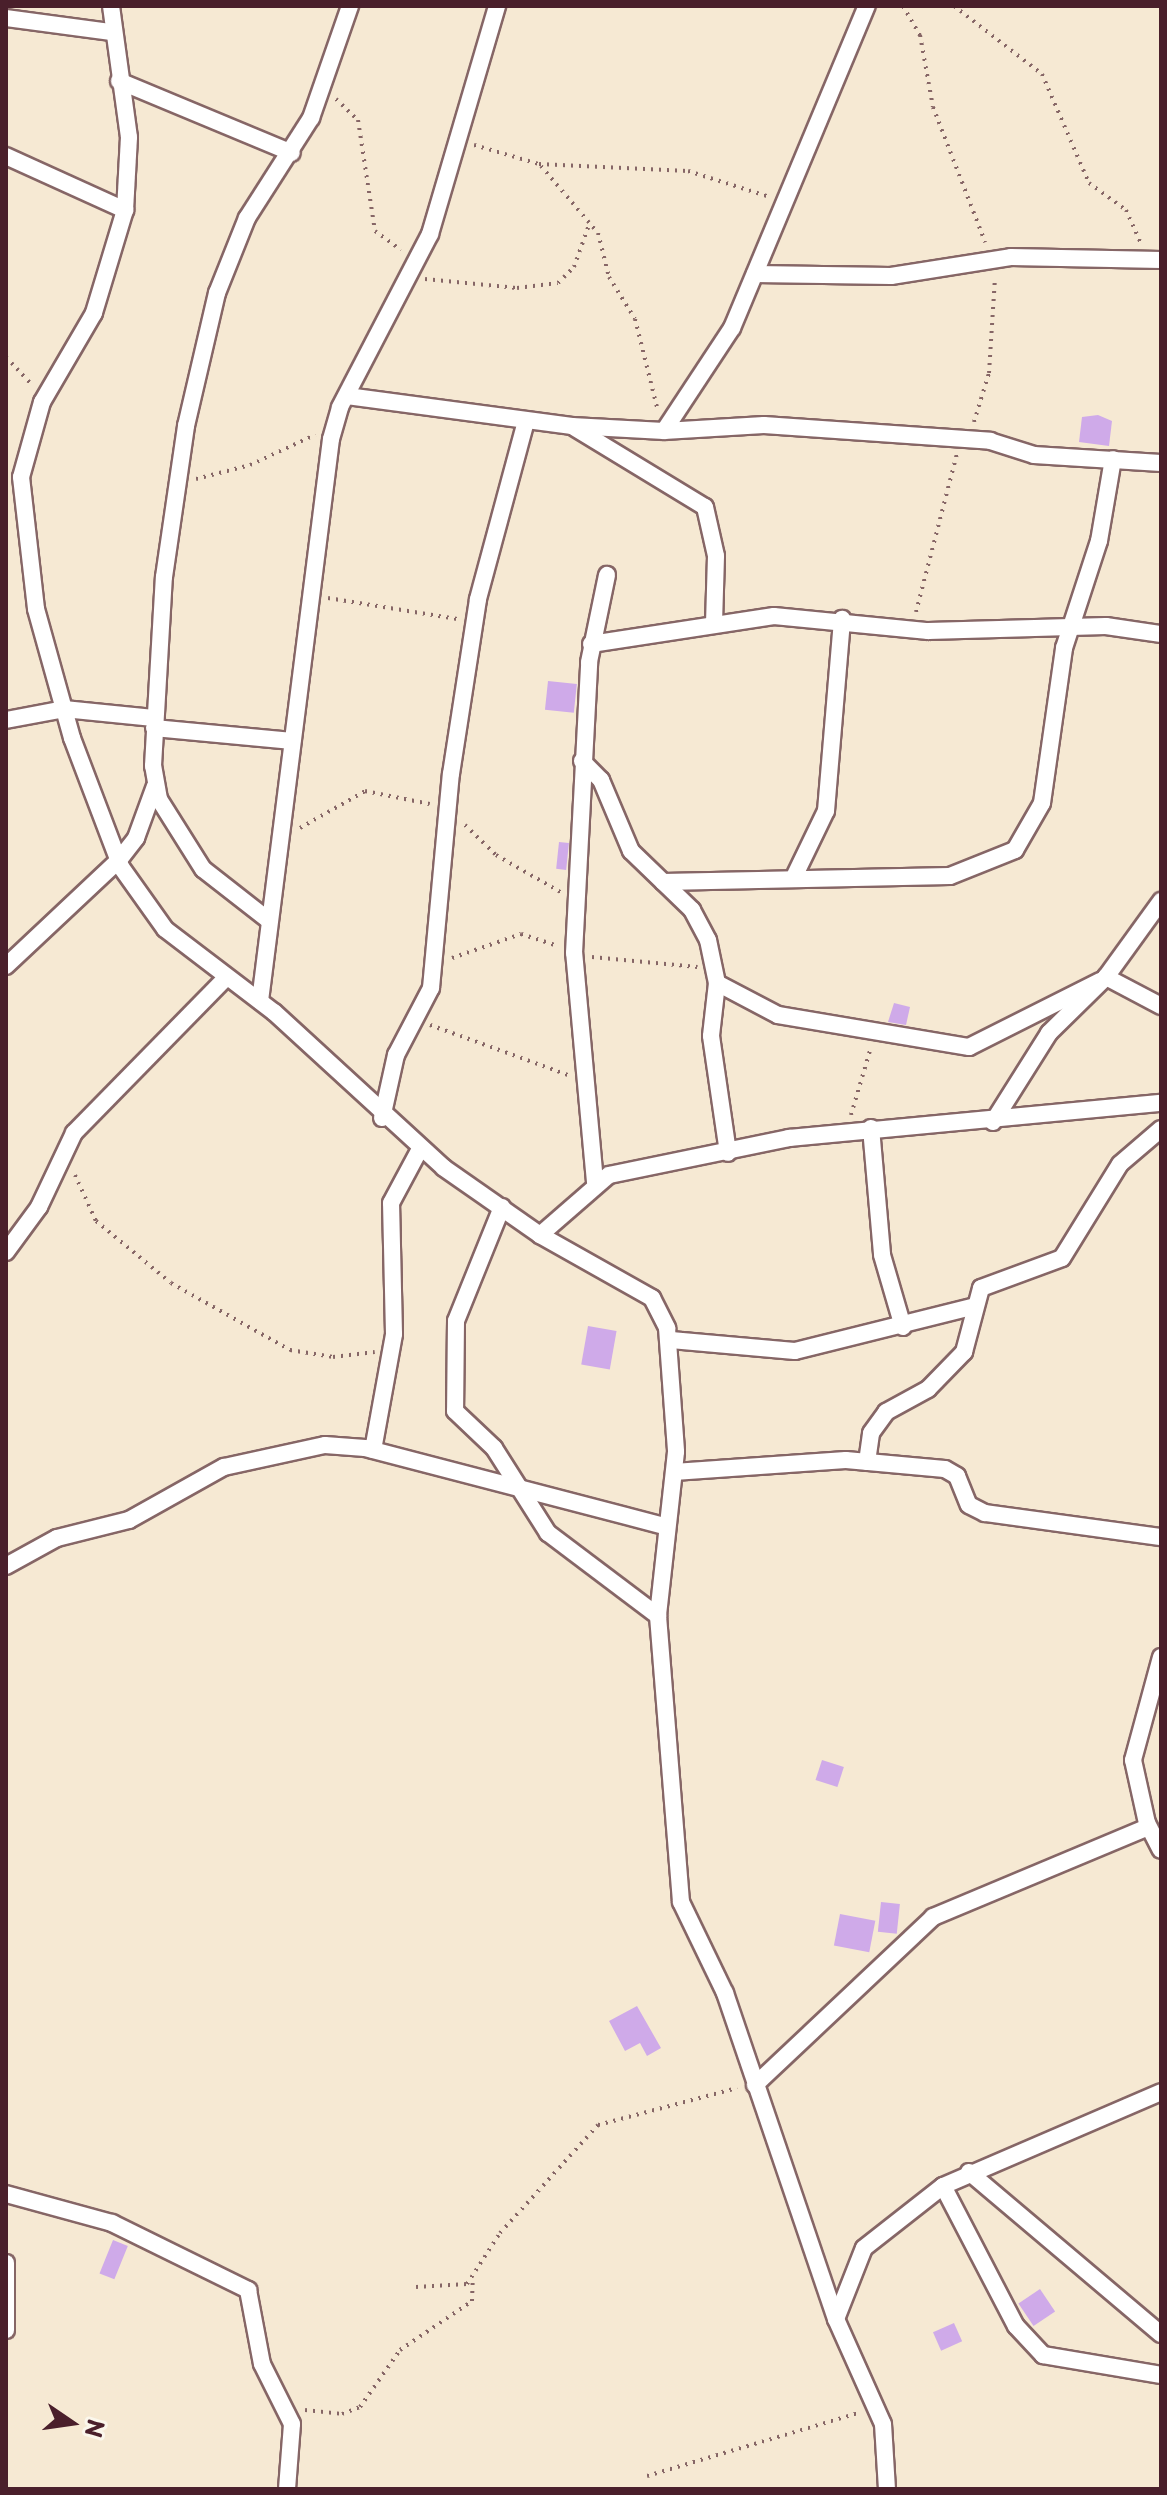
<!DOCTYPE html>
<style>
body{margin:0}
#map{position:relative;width:1167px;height:2495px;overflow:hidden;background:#f6e9d3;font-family:"Playpen Sans",sans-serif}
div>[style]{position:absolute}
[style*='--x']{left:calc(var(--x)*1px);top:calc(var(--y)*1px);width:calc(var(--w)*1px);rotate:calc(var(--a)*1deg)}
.building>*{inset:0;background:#cfaae9;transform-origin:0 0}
.path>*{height:4px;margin-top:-2px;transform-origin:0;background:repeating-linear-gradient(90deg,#866666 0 2px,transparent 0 8px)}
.roads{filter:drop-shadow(2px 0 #866666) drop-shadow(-2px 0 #866666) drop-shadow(0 2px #866666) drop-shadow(0 -2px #866666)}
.street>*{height:16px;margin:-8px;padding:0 8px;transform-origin:8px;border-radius:8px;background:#fff}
span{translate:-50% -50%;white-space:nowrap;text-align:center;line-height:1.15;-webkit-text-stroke:6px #fbf7ec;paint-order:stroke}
.frame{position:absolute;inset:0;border:8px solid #4a1f2b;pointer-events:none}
.north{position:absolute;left:32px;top:2383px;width:80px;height:80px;-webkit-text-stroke:6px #fbf7ec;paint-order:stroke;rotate:103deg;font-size:22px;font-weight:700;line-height:32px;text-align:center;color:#4a1f2b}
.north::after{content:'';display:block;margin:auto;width:28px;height:36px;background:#4a1f2b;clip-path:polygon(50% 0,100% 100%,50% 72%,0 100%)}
</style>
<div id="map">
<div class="building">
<i style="clip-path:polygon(1098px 415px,1112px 421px,1109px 446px,1079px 442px,1082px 417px)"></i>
<i style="left:548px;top:681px;width:29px;height:29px;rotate:6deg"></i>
<i style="left:559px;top:842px;width:10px;height:27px;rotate:6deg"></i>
<i style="clip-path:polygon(894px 1003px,910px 1007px,906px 1025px,888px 1022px)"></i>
<i style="left:588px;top:1326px;width:29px;height:39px;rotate:10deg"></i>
<i style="left:822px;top:1760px;width:23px;height:21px;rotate:18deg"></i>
<i style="left:881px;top:1902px;width:19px;height:30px;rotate:6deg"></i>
<i style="left:840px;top:1914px;width:36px;height:32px;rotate:11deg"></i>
<i style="clip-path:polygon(637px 2006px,661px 2048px,647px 2056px,640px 2043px,625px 2051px,609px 2021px)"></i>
<i style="left:113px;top:2240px;width:16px;height:36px;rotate:22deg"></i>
<i style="left:1040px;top:2289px;width:27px;height:26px;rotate:56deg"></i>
<i style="left:954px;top:2323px;width:20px;height:23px;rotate:66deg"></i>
</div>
<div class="path">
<i style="--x:903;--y:6;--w:34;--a:60"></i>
<i style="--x:920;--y:35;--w:73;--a:79.8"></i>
<i style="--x:933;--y:107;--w:145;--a:68.9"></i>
<i style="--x:954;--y:6;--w:111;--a:37.7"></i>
<i style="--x:1042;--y:74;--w:119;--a:66.7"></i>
<i style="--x:1089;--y:183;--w:46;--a:36.1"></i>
<i style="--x:1126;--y:210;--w:37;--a:66"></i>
<i style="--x:336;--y:99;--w:30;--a:44"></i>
<i style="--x:358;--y:120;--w:112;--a:81.3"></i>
<i style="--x:375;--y:231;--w:32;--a:36"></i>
<i style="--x:474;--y:145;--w:68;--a:16.3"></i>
<i style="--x:539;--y:164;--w:149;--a:2.7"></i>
<i style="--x:688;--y:171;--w:86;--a:17.6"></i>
<i style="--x:541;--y:166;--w:88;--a:49.6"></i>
<i style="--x:598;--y:233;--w:45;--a:76"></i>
<i style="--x:609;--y:277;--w:49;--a:58.2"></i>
<i style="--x:635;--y:319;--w:91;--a:76"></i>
<i style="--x:425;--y:279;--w:92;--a:5.6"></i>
<i style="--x:517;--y:288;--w:41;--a:-7"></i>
<i style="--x:558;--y:283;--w:23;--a:-45"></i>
<i style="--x:574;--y:267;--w:48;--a:-70.4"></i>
<i style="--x:6;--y:357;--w:37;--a:47"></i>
<i style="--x:974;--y:422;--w:51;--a:-73"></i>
<i style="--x:989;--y:373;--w:96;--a:-86.4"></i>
<i style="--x:196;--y:479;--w:56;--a:-14.5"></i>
<i style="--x:250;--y:465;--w:72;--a:-24.8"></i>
<i style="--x:328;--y:598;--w:131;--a:9.2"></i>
<i style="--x:916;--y:612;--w:163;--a:-75.5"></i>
<i style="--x:465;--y:825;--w:43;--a:44.1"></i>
<i style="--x:496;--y:855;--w:76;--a:29.9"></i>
<i style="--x:300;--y:828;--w:75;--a:-29.6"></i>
<i style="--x:365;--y:791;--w:66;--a:11.3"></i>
<i style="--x:592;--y:957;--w:106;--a:5.4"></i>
<i style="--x:452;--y:958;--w:73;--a:-19.2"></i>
<i style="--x:521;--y:934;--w:38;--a:18"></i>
<i style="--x:430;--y:1025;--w:147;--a:19.9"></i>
<i style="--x:851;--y:1115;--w:71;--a:-73.6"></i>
<i style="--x:75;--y:1175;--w:51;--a:65.5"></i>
<i style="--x:96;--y:1221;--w:97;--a:39.6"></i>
<i style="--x:171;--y:1283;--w:137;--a:29.4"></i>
<i style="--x:290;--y:1350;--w:44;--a:9.2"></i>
<i style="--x:333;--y:1357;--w:42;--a:-6.8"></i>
<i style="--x:416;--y:2287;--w:51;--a:-3.4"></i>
<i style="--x:467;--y:2284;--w:61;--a:-57.1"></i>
<i style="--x:500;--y:2233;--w:146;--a:-47.8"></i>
<i style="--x:598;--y:2125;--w:144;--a:-14.9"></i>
<i style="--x:305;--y:2410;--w:37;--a:6"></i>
<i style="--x:342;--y:2414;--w:19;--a:-21"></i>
<i style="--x:360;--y:2407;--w:70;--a:-54.9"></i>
<i style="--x:400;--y:2350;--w:87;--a:-34.2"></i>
<i style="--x:472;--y:2301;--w:23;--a:-88"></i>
<i style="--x:647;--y:2476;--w:220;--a:-16.6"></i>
</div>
<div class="roads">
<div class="street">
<i style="--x:111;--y:6;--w:132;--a:82.2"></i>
<i style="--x:129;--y:137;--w:73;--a:93.1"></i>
<i style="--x:125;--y:210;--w:108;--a:106.8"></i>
<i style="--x:94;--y:313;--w:103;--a:120.3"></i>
<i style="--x:42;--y:402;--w:78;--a:105.6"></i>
<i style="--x:21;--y:477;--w:133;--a:83.5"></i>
<i style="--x:36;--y:609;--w:134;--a:74.4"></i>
<i style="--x:72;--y:738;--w:138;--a:69.2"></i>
<i style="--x:121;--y:867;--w:76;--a:54.6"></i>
<i style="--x:165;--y:929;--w:137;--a:37.3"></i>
<i style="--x:274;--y:1012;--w:231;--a:42.5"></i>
<i style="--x:444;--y:1168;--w:117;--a:34.9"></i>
<i style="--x:540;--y:1235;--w:129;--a:29.4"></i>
<i style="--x:652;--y:1298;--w:34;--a:63"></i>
<i style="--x:667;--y:1328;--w:124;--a:85.8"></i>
<i style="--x:676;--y:1452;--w:165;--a:96.3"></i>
<i style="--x:658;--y:1616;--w:287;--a:85.4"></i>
<i style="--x:681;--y:1902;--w:101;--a:64.2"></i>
<i style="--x:725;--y:1993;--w:344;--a:71.2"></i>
<i style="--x:836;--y:2319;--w:115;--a:65.9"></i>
<i style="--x:883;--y:2424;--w:65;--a:86.5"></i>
<i style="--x:6;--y:18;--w:106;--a:7.6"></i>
<i style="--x:119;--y:81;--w:187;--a:22.6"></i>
<i style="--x:6;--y:156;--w:131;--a:24.4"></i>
<i style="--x:755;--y:274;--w:136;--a:0.8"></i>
<i style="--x:891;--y:276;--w:121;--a:-9"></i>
<i style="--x:1011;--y:257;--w:150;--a:1.1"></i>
<i style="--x:347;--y:396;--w:227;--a:7.6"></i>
<i style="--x:572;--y:426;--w:92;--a:3.1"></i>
<i style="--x:664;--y:431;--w:100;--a:-3.4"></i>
<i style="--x:764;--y:425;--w:227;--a:4"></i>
<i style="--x:990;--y:441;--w:46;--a:17.7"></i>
<i style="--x:1034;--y:455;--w:127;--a:3.6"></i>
<i style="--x:575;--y:428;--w:152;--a:31.3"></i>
<i style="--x:705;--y:507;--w:50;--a:77.3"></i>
<i style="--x:716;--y:556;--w:67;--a:91.7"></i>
<i style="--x:664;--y:431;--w:123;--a:-56.6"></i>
<i style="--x:732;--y:328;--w:349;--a:-67.3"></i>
<i style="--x:591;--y:644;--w:185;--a:-8.7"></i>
<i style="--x:774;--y:616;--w:155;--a:5.6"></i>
<i style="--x:928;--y:631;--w:178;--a:-1.6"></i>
<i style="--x:1106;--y:626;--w:56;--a:8.3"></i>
<i style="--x:6;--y:720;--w:59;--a:-10.7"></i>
<i style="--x:64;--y:709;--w:90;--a:5.7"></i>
<i style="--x:154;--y:728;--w:139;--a:5.4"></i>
<i style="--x:582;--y:761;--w:27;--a:45"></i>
<i style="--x:601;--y:780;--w:77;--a:67.1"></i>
<i style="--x:631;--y:851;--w:85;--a:44"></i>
<i style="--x:692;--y:910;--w:34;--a:62"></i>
<i style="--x:708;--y:940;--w:44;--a:78.2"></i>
<i style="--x:717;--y:983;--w:53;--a:96.5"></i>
<i style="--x:711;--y:1036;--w:118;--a:81.7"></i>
<i style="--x:795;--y:875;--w:71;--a:-64.2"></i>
<i style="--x:826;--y:811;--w:193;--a:-85.2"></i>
<i style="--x:663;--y:882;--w:287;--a:-1.2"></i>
<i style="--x:950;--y:876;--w:70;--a:-21.8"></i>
<i style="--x:1015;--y:850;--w:54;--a:-60.1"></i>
<i style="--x:1042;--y:803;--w:157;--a:-81.9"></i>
<i style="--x:1064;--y:648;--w:113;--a:-71.9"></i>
<i style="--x:1099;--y:541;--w:83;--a:-80.3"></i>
<i style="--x:267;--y:919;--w:81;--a:-142"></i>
<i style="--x:203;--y:869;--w:83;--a:-122.2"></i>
<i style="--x:159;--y:799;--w:34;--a:-100"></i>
<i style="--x:153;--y:766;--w:189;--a:-86.7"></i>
<i style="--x:164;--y:577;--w:153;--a:-81.7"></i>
<i style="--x:186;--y:426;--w:137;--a:-76.9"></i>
<i style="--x:217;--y:293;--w:81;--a:-68.2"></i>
<i style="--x:247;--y:218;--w:119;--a:-57.4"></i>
<i style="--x:311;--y:118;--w:119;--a:-70.8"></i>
<i style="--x:6;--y:966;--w:155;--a:-43.2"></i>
<i style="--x:119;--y:860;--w:28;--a:-52"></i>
<i style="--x:136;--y:838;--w:55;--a:-69.9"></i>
<i style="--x:1106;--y:977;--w:62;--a:27.8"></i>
<i style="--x:717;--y:983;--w:69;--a:27.7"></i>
<i style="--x:778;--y:1015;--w:194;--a:9.5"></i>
<i style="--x:969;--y:1047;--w:147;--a:-26.7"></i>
<i style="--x:260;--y:1001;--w:566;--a:-82.8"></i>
<i style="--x:331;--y:439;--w:33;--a:-74"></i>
<i style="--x:340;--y:407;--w:195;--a:-62.5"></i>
<i style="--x:430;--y:234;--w:238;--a:-73.6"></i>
<i style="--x:382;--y:1118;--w:65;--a:-77.5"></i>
<i style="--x:396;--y:1055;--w:76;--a:-62.4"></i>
<i style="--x:431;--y:988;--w:215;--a:-84.7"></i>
<i style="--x:451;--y:774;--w:177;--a:-81.2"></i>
<i style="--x:478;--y:599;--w:184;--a:-74.9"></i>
<i style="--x:993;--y:1122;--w:105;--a:-57.8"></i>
<i style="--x:1049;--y:1033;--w:80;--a:-44.5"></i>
<i style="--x:1106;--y:977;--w:94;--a:-54.1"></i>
<i style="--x:871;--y:1128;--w:127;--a:85"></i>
<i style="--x:882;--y:1255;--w:75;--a:73.7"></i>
<i style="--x:595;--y:1182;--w:230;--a:-95.2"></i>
<i style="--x:574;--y:953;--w:291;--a:-87"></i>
<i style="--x:589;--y:662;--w:89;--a:-78.3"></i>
<i style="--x:502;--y:1207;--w:123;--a:112"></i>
<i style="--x:456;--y:1321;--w:90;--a:90.6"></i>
<i style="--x:455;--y:1411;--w:54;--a:43.5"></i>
<i style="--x:494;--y:1448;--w:101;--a:57.6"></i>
<i style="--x:548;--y:1533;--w:138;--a:37"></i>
<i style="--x:540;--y:1235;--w:91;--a:-41"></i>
<i style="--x:609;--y:1175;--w:184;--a:-11.6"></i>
<i style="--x:789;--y:1138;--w:374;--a:-5.4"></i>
<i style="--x:6;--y:1252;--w:56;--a:-53.7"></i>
<i style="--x:39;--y:1207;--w:82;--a:-64.7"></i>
<i style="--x:74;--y:1133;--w:217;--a:-45.6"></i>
<i style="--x:671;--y:1340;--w:124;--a:5.1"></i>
<i style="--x:795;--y:1351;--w:186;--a:-14"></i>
<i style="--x:373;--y:1450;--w:118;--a:-79.7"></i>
<i style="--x:394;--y:1334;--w:131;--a:-91.3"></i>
<i style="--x:391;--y:1203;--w:61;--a:-61.8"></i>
<i style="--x:867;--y:1462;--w:29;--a:-82"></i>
<i style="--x:871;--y:1433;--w:26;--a:-54"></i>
<i style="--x:886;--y:1412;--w:48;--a:-28.7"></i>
<i style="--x:928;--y:1389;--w:52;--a:-45.8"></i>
<i style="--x:964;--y:1352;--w:66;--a:-75.1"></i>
<i style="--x:981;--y:1288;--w:86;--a:-20.3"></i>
<i style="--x:1062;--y:1258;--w:110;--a:-58.3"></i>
<i style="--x:1120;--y:1164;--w:54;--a:-40.5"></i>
<i style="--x:674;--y:1472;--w:172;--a:-4"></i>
<i style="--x:846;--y:1460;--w:99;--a:5.2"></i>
<i style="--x:945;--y:1469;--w:14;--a:30"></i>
<i style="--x:957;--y:1476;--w:31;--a:68"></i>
<i style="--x:969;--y:1505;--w:18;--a:27"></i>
<i style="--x:985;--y:1513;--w:178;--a:7.8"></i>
<i style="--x:6;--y:1566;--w:58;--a:-28.8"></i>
<i style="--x:57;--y:1538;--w:74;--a:-14"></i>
<i style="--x:129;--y:1520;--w:109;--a:-29.2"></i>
<i style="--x:224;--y:1467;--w:103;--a:-12.3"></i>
<i style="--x:325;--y:1445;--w:40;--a:4.3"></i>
<i style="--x:365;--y:1448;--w:310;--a:14.6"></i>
<i style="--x:1161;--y:1657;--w:107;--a:105.2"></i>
<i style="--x:1133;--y:1760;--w:65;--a:77.5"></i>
<i style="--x:1147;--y:1823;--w:30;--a:63"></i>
<i style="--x:755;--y:2085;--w:245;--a:-43.3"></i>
<i style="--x:933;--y:1917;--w:233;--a:-22.7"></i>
<i style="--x:969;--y:2172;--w:251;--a:40.2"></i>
<i style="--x:943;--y:2186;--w:158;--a:62.5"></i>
<i style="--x:1016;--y:2326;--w:40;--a:47"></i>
<i style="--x:1043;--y:2355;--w:120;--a:9.6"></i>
<i style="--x:6;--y:2194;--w:110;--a:15.3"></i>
<i style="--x:112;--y:2223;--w:152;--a:26.2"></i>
<i style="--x:248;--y:2290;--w:75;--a:79.3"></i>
<i style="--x:262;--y:2364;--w:67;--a:63.4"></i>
<i style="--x:292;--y:2424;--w:65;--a:94.4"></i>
<i style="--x:6;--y:2263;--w:67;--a:90"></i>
<i style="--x:836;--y:2319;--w:76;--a:-68.5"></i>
<i style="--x:864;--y:2248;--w:100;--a:-38.1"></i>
<i style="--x:943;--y:2186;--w:237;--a:-23.3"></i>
</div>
</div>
<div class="frame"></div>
<div class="north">N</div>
</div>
